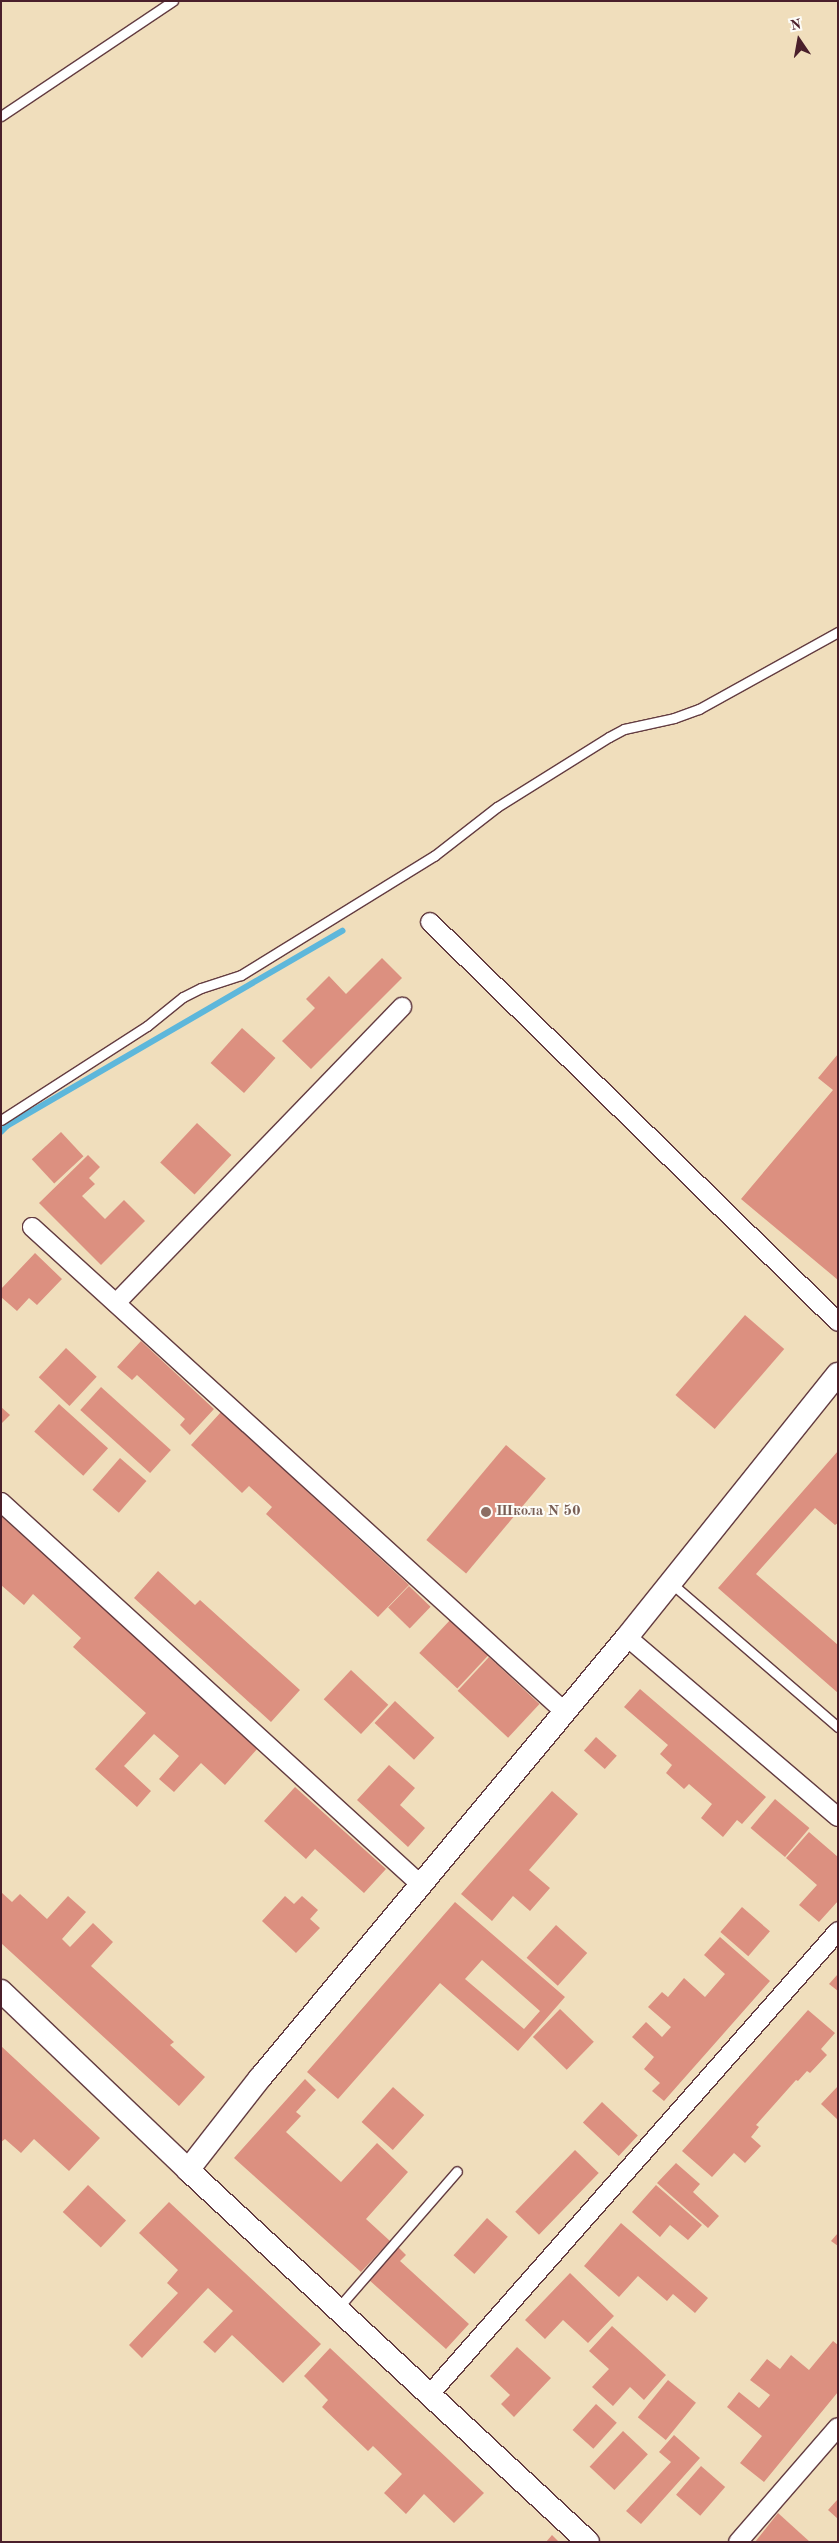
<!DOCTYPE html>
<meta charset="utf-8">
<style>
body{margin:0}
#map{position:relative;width:839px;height:2543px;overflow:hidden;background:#f0debc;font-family:"Old Standard TT",serif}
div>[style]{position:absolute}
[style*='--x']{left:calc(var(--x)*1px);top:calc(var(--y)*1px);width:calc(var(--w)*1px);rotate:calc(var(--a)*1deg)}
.stream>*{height:5.5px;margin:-2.75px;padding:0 2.75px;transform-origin:2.75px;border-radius:2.75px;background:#5db7db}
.building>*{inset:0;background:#dc9080;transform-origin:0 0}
.roads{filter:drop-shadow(1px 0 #633c41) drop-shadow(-1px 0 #633c41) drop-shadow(0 1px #633c41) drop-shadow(0 -1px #633c41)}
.service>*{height:9px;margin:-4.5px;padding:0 4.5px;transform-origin:4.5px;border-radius:4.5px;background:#fff}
.minor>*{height:18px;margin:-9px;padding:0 9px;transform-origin:9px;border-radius:9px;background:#fff}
.tertiary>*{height:22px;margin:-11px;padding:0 11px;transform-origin:11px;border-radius:11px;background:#fff}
.dots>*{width:14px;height:14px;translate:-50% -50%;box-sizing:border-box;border:2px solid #fdfcf7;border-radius:50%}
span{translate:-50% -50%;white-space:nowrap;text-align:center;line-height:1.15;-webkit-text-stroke:4px #fdfcf7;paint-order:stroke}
.education-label{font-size:15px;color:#785e54;font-weight:700}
.left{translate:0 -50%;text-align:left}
.frame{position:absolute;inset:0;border:2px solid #4a1f2b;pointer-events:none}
.north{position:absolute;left:774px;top:15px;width:50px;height:50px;-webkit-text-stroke:4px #fdfcf7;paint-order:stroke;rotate:348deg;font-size:14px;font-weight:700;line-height:20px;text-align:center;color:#4a1f2b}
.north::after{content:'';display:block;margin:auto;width:18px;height:22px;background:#4a1f2b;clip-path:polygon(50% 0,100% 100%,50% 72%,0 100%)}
</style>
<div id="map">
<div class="stream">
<i style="--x:1;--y:1132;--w:8;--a:-45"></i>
<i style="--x:7;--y:1126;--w:388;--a:-30.2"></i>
</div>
<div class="building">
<i style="clip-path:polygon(382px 958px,402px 978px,311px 1069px,282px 1041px,315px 1008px,306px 999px,329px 976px,346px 994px)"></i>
<i style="left:242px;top:1028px;width:45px;height:47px;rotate:42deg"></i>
<i style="clip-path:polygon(838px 1054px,838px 1280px,741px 1199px,833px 1090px,818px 1078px)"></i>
<i style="left:197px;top:1123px;width:47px;height:54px;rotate:43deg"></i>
<i style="left:61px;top:1132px;width:33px;height:40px;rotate:47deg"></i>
<i style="clip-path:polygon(88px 1155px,100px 1167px,89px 1178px,95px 1184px,82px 1196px,105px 1219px,124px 1200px,145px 1221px,101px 1265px,39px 1203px)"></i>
<i style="clip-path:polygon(35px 1253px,62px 1279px,37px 1305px,29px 1298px,17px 1311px,1px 1297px,1px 1289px)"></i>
<i style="left:745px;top:1315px;width:52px;height:106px;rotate:41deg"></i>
<i style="clip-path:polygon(141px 1341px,214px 1409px,190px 1435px,180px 1425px,185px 1419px,137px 1375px,132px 1380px,117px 1367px)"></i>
<i style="left:66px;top:1348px;width:42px;height:40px;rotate:43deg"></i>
<i style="left:101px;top:1387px;width:94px;height:31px;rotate:42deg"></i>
<i style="left:59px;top:1404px;width:66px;height:37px;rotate:42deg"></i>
<i style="clip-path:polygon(1px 1407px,10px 1415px,1px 1424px)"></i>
<i style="clip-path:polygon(221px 1412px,409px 1585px,378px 1617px,266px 1514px,272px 1507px,249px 1486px,242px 1493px,191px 1445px)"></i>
<i style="left:506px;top:1445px;width:52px;height:124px;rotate:40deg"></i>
<i style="clip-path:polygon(838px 1451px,838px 1523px,835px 1525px,815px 1508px,756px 1574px,838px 1645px,838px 1693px,718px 1588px)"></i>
<i style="left:120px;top:1458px;width:35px;height:42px;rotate:41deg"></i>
<i style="clip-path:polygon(1px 1516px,258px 1748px,225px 1785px,201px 1763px,174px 1792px,159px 1779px,179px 1756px,154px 1734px,124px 1766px,151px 1791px,137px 1807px,95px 1769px,146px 1713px,73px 1647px,81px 1638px,33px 1594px,24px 1605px,1px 1585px)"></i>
<i style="clip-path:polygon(158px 1571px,195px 1605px,200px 1600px,300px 1690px,271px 1722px,134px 1598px)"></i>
<i style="left:409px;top:1586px;width:30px;height:30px;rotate:44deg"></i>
<i style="left:452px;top:1618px;width:52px;height:48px;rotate:43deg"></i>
<i style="left:489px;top:1657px;width:69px;height:46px;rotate:43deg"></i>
<i style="left:351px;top:1670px;width:51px;height:40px;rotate:43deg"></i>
<i style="clip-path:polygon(640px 1689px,766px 1797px,742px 1824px,737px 1820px,723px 1837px,701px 1818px,712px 1804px,689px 1784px,684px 1789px,666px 1773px,672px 1765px,660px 1754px,668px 1745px,624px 1707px)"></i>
<i style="left:395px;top:1701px;width:54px;height:30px;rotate:43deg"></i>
<i style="left:596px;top:1737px;width:28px;height:18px;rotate:42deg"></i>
<i style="clip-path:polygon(389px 1765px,415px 1788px,400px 1805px,425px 1828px,408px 1847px,357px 1800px)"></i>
<i style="clip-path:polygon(295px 1787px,386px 1869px,364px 1893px,315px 1849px,306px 1859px,264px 1821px)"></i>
<i style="clip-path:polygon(552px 1791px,578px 1814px,529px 1870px,550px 1888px,530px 1911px,513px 1896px,492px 1921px,461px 1894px)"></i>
<i style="left:775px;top:1799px;width:45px;height:38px;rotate:40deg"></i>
<i style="clip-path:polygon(809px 1832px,838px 1857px,838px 1901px,819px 1922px,799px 1905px,817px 1885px,786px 1858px)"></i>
<i style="clip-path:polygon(1px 1892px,12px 1902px,20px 1894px,47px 1919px,68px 1896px,86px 1912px,62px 1939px,70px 1947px,93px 1923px,113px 1942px,91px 1966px,174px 2042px,170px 2045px,205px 2077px,179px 2106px,1px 1943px)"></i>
<i style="clip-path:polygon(285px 1896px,294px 1904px,302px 1896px,318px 1910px,310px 1919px,320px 1928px,296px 1953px,262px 1921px)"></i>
<i style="clip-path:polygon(evenodd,455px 1902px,565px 1997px,518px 2051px,440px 1983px,338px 2099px,307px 2072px,455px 1902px,482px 1960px,540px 2011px,524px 2029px,465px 1979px,482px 1960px)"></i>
<i style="left:742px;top:1907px;width:37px;height:33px;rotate:41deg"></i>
<i style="left:556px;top:1925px;width:42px;height:44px;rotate:42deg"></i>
<i style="clip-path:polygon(720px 1937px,770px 1981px,664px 2101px,652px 2091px,660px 2083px,644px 2069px,654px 2057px,632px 2037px,646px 2022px,662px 2037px,671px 2027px,648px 2007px,662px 1992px,668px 1997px,684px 1978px,705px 1997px,725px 1974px,704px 1955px)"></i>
<i style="clip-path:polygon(838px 1974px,838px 1991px,829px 1984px)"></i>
<i style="left:560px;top:2009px;width:47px;height:39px;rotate:44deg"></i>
<i style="clip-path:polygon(808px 2010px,835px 2033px,821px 2049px,827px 2055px,810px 2073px,807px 2071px,798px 2081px,796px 2080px,756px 2125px,759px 2127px,751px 2137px,761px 2146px,745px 2163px,734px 2153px,712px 2177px,682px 2151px)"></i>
<i style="clip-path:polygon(1px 2046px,100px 2138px,69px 2171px,34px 2139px,21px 2153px,5px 2139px,1px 2142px)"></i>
<i style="clip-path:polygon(305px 2079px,316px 2090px,296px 2112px,301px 2116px,286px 2132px,341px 2182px,377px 2143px,408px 2172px,366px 2219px,390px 2241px,361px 2272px,234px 2158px)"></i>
<i style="clip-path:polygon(838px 2086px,838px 2120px,821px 2104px)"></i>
<i style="left:393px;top:2087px;width:42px;height:47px;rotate:42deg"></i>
<i style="left:602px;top:2102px;width:49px;height:28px;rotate:43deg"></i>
<i style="left:575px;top:2150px;width:33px;height:86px;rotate:44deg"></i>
<i style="clip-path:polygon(676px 2163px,700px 2184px,693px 2192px,719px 2216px,708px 2228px,657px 2183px)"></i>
<i style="left:88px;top:2185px;width:52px;height:37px;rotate:43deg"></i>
<i style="clip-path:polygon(656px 2185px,702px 2225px,688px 2240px,670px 2225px,660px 2237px,632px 2212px)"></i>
<i style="clip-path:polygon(169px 2202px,321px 2344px,283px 2383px,232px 2335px,215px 2353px,203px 2342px,233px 2311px,208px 2288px,142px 2358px,129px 2345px,178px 2293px,167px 2283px,178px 2270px,139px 2233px)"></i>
<i style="left:487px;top:2218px;width:28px;height:50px;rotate:42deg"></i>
<i style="clip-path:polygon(621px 2223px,708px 2298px,695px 2313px,673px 2294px,667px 2301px,638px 2276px,619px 2297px,584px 2266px)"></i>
<i style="clip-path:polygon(838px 2233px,838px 2246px,831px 2241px)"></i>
<i style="clip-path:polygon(398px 2247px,406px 2255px,400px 2261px,469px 2324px,446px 2349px,368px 2279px)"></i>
<i style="clip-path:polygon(570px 2273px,614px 2316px,588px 2343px,563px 2320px,545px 2339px,525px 2320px)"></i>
<i style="clip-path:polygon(612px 2326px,666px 2375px,644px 2400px,630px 2387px,613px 2406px,592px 2387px,609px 2369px,589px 2351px)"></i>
<i style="clip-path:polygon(833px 2341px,838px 2345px,838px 2392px,764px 2482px,740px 2463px,762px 2436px,727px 2407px,739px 2392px,759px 2408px,770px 2395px,750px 2380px,767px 2359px,780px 2369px,791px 2355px,809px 2370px)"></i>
<i style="clip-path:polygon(517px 2347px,551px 2378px,514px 2417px,501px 2404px,510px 2395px,490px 2376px)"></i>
<i style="clip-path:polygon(330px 2348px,484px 2493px,454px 2523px,424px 2494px,406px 2514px,384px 2493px,402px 2474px,373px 2446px,368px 2451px,322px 2407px,328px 2400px,304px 2376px)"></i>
<i style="left:668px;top:2380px;width:36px;height:48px;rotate:39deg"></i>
<i style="left:596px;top:2404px;width:28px;height:35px;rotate:42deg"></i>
<i style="left:623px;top:2431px;width:34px;height:49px;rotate:43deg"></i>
<i style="clip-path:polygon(674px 2435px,700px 2458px,641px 2524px,626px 2511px,671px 2462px,659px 2452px)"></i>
<i style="left:701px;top:2466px;width:32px;height:38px;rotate:41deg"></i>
<i style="clip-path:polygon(838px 2499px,838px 2519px,828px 2510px)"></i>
<i style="clip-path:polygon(778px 2513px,810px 2542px,755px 2542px)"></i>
<i style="clip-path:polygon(552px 2535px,559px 2542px,546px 2542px)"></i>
</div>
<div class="roads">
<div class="service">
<i style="--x:1;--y:116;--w:207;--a:-33.8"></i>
<i style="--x:1;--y:1120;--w:174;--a:-32.8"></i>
<i style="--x:147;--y:1026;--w:46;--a:-38.9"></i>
<i style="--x:183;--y:997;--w:20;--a:-27"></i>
<i style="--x:201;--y:988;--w:42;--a:-18"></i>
<i style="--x:241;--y:975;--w:227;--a:-31.7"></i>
<i style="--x:434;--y:856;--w:80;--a:-37.9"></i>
<i style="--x:497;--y:807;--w:132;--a:-32"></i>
<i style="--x:609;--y:737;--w:17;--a:-28"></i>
<i style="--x:624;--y:729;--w:51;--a:-12.4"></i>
<i style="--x:674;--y:718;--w:27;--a:-20"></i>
<i style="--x:699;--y:709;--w:159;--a:-29"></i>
<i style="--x:671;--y:1583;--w:221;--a:40.8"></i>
<i style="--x:338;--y:2308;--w:181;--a:-49"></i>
</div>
<div class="minor">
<i style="--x:430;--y:922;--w:571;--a:44.43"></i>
<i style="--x:32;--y:1227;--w:722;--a:42.31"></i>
<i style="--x:116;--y:1303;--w:412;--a:-46"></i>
<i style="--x:1;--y:1502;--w:568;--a:42.36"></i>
<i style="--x:627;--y:1637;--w:277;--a:40.5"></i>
<i style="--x:430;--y:2394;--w:617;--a:-48.61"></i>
<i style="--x:738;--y:2542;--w:152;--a:-49"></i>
</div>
<div class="tertiary">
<i style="--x:1;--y:1991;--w:259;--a:43.7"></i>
<i style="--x:188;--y:2170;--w:546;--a:42.92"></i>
<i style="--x:188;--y:2170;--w:117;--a:-52"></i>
<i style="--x:260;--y:2078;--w:574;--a:-50.23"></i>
<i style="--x:627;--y:1637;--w:337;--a:-51.3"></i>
</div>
</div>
<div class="dots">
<i style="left:486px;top:1512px;background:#8d6e63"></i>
</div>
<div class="education-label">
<span class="left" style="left:496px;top:1512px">Школа N 50</span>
</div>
<div class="frame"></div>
<div class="north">N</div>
</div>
